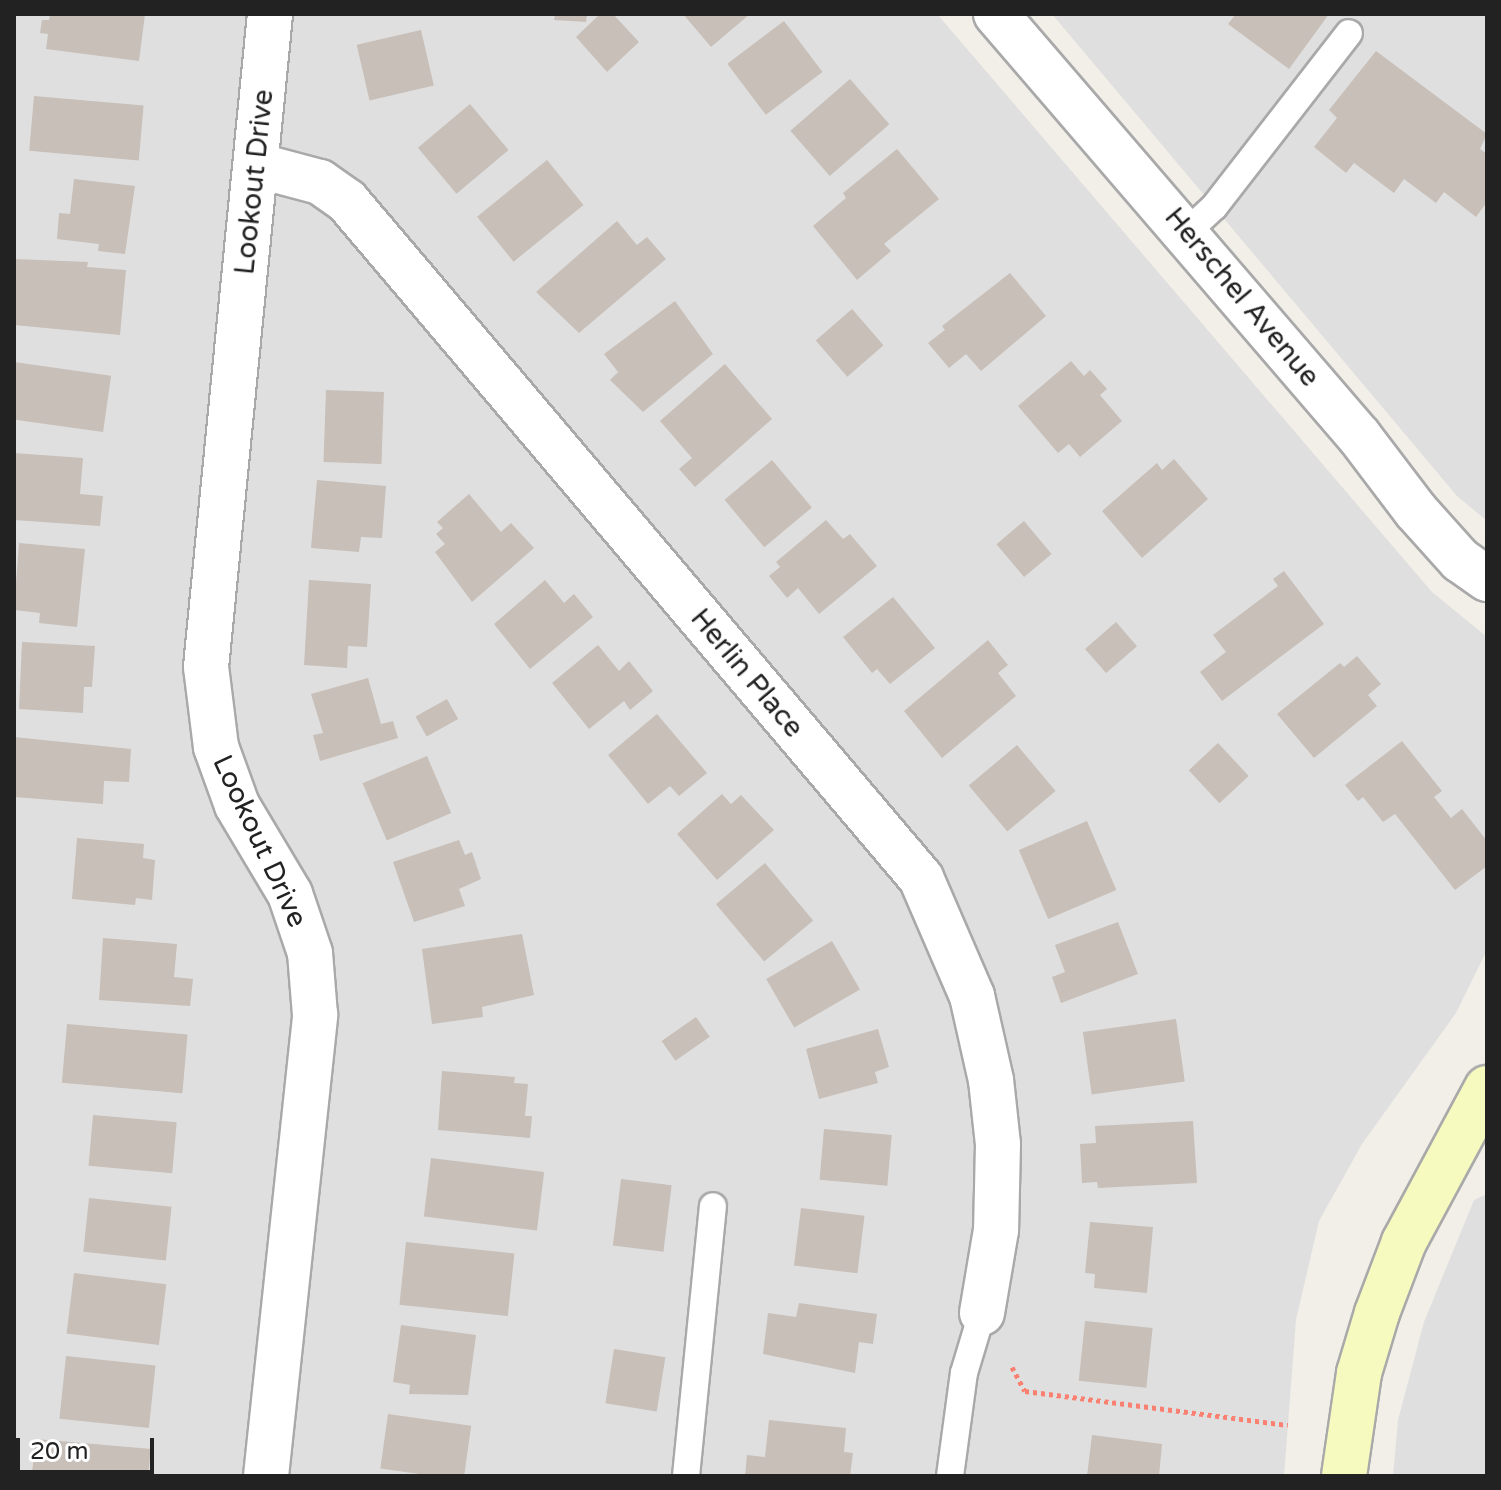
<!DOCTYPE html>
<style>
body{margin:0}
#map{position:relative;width:1501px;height:1490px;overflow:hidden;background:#f2efe9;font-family:"Varela Round",sans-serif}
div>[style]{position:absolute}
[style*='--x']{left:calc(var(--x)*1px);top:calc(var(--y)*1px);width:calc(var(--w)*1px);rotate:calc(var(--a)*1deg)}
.residential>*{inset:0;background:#e0dfdf}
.building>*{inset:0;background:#c7bfb8;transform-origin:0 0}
.path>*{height:5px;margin-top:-2.5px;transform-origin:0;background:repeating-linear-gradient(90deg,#fa8072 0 4px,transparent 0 8px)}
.roads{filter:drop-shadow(2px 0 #a9a9a9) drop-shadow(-2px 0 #a9a9a9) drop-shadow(0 2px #a9a9a9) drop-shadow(0 -2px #a9a9a9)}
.lane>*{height:26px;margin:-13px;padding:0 13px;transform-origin:13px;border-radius:13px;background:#fff}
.street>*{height:44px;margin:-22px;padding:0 22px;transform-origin:22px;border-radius:22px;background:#fff}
.secondary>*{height:44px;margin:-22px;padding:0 22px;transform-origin:22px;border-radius:22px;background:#f7fabf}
span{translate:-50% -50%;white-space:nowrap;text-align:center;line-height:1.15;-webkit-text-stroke:6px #fff;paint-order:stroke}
.street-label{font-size:28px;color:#222}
.frame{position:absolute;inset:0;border:16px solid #222;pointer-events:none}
.scale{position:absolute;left:16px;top:1438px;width:138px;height:36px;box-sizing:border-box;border:4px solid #222;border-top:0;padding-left:10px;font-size:24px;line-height:28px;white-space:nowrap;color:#222;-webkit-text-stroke:6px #fff;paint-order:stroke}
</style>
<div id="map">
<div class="residential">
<i style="clip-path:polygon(14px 14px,937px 14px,1432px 592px,1487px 637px,1487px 950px,1456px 1013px,1362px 1144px,1319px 1221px,1296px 1320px,1284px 1476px,14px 1476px)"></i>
<i style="clip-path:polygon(1052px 14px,1487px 14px,1487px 521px,1457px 496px)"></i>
<i style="clip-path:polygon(1487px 1194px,1487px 1476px,1393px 1476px,1398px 1420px,1424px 1322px,1474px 1200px)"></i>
</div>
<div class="building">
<i style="clip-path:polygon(50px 14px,145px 14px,139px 61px,46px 49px,48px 34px,40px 33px,42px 20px,49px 20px)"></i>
<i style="clip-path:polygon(555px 14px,587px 14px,586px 22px,554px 20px)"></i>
<i style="clip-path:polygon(600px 14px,613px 14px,639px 42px,607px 72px,576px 37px)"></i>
<i style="clip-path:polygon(683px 14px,750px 14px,711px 47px)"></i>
<i style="clip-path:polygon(1236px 14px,1329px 14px,1289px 69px,1228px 24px)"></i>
<i style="left:784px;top:21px;width:64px;height:71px;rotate:53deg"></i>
<i style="left:421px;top:30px;width:57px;height:66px;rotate:77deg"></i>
<i style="clip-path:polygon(1376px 51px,1487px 134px,1480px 149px,1487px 154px,1487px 202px,1476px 217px,1444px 192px,1436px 203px,1404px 179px,1394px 193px,1354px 163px,1346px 173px,1314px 147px,1337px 118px,1329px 110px)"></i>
<i style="left:850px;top:79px;width:60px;height:79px;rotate:49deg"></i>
<i style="left:34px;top:96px;width:110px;height:55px;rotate:5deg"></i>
<i style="left:470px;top:104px;width:60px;height:68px;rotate:50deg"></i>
<i style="clip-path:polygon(897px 149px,939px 199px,884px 244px,891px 251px,857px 280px,813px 226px,846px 198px,843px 193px)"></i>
<i style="left:547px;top:160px;width:58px;height:90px;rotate:51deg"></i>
<i style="clip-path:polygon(74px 179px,135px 186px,125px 254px,98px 251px,99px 244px,57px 239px,59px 213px,70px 214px)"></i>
<i style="clip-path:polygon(617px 221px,637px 245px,647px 237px,666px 259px,579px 333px,536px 292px)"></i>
<i style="clip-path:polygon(15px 259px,88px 262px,87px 267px,126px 270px,120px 335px,14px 325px)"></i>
<i style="clip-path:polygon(1010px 273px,1046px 316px,981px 371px,966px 354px,949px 368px,928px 343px,945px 330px,942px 326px)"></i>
<i style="clip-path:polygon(675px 301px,713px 354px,643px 412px,610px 380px,618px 372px,604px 354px)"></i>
<i style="left:852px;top:309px;width:48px;height:48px;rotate:49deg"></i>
<i style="clip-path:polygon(1071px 361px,1084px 376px,1090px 370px,1107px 389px,1100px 395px,1122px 421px,1080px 457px,1069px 444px,1058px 453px,1018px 406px)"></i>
<i style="left:14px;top:362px;width:98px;height:57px;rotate:8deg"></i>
<i style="clip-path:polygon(725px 364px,772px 419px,695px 487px,679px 469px,692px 458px,660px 421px)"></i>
<i style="left:326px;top:390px;width:58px;height:72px;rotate:2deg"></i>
<i style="clip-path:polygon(14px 453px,83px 458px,80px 494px,103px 496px,100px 526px,14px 520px)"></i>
<i style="clip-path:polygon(1174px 459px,1208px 499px,1142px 558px,1102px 511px,1157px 463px,1162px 470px)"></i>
<i style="left:772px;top:460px;width:62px;height:62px;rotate:50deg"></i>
<i style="clip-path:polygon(317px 480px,386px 486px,382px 538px,361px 537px,359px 552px,311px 548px)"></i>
<i style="clip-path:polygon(469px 494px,501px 532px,511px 523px,534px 548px,472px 602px,435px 552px,445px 544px,436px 534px,443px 528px,437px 522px)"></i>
<i style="clip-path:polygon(826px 520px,843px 539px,850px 534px,877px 566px,819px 614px,798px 588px,787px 598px,769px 576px,780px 567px,776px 562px)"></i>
<i style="left:1024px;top:521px;width:43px;height:36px;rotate:50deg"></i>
<i style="clip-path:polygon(19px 543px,85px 549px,77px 627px,39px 623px,40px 613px,14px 610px)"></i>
<i style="clip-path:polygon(1284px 571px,1324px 624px,1222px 701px,1200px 672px,1226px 652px,1213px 635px,1278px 586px,1273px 579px)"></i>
<i style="clip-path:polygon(309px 580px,371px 584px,367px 647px,348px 646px,347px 668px,304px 665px)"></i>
<i style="clip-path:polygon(545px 580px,564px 603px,574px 594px,593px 617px,530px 669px,494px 624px)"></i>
<i style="clip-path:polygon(893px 597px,935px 648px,890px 684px,877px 669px,872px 673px,843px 637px)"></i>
<i style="left:1116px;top:622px;width:32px;height:41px;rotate:49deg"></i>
<i style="clip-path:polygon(988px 640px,1008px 665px,998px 673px,1016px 696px,942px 758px,904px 711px)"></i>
<i style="clip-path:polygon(22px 642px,95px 646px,92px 687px,84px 687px,83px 713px,19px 709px)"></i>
<i style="clip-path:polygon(598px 645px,619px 671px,629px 661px,653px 691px,630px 710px,624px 701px,589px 729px,552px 683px)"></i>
<i style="clip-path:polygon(1357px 656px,1381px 684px,1368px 695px,1377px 706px,1314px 758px,1277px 714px,1340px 663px,1344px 667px)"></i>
<i style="clip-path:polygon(368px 678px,381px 724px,393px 721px,398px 738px,320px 761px,313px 735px,323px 733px,311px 694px)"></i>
<i style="left:447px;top:699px;width:23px;height:36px;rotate:61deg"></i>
<i style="clip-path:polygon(657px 714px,707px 773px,679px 796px,670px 786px,648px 804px,608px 755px)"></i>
<i style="clip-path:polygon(14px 737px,131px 749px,129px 782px,104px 781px,103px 804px,14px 797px)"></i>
<i style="clip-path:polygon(1402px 741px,1442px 791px,1434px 797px,1451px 818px,1462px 809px,1487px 841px,1487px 866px,1455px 890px,1395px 814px,1383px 822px,1363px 797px,1358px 801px,1345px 785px)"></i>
<i style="left:1218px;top:743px;width:45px;height:40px;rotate:47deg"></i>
<i style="left:1017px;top:745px;width:60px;height:63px;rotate:50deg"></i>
<i style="left:427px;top:756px;width:62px;height:70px;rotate:67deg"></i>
<i style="clip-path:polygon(722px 794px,731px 804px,741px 795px,774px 830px,717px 880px,677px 834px)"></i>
<i style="left:1087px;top:821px;width:75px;height:74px;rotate:67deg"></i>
<i style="clip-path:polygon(77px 838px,144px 844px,143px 858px,155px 860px,152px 900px,136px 898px,135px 905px,72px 899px)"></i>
<i style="clip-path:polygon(459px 840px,465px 855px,472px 852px,481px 879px,459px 889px,465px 906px,414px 922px,393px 862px)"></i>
<i style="left:765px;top:863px;width:75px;height:64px;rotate:50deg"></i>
<i style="clip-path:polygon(1118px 922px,1138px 974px,1061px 1003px,1052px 977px,1065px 972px,1055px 945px)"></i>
<i style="clip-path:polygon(522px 934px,534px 995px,482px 1007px,483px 1017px,432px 1024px,422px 949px)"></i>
<i style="clip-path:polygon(103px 938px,177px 944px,174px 977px,193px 979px,190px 1006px,99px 1000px)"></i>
<i style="left:832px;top:941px;width:56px;height:76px;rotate:60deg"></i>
<i style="left:696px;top:1017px;width:24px;height:42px;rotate:55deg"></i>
<i style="left:1176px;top:1019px;width:63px;height:94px;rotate:82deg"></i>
<i style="left:67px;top:1024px;width:121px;height:59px;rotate:5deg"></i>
<i style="clip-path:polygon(878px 1029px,889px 1067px,875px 1072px,878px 1083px,819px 1099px,806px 1049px)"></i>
<i style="clip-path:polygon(442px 1071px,515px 1077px,514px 1083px,528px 1084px,525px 1116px,532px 1116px,530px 1138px,438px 1130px)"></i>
<i style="left:93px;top:1115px;width:84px;height:51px;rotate:5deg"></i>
<i style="clip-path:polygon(1193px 1121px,1197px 1183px,1098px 1188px,1097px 1182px,1082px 1183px,1080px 1144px,1096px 1143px,1095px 1126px)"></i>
<i style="left:824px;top:1129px;width:68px;height:51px;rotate:5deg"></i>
<i style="left:431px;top:1158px;width:114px;height:59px;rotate:7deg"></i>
<i style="left:621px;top:1179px;width:51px;height:67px;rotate:7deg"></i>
<i style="left:89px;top:1198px;width:83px;height:54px;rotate:6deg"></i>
<i style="left:801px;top:1208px;width:64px;height:58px;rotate:7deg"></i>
<i style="clip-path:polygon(1090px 1222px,1153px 1227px,1147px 1293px,1094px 1288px,1095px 1274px,1085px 1273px)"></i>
<i style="left:406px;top:1242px;width:109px;height:63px;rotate:6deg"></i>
<i style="left:74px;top:1273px;width:93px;height:61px;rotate:7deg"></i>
<i style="clip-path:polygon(799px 1303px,877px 1314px,873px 1344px,859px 1342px,855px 1373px,763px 1354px,768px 1313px,796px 1317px)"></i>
<i style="left:1085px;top:1321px;width:68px;height:60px;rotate:6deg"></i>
<i style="clip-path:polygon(401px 1325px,476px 1335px,468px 1395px,409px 1394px,410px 1385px,393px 1382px)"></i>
<i style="left:614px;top:1349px;width:52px;height:55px;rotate:9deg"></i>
<i style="left:66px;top:1356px;width:90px;height:63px;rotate:6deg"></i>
<i style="left:388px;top:1414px;width:84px;height:55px;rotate:8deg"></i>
<i style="clip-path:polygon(769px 1420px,846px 1428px,844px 1452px,853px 1453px,850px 1476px,745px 1476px,747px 1455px,765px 1457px)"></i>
<i style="clip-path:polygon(1092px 1435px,1162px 1444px,1159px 1476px,1087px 1476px)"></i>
<i style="clip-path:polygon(36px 1439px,151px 1449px,148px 1476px,32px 1472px)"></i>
</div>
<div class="path">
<i style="--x:1012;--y:1367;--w:27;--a:62"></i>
<i style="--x:1025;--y:1391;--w:265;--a:7.4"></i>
</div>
<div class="roads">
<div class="lane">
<i style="--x:1187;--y:232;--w:37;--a:-43"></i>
<i style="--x:1214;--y:207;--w:220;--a:-52.2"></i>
<i style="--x:686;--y:1476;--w:271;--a:-84.3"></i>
<i style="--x:950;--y:1476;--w:104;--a:-82.3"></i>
<i style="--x:964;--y:1373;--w:63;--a:-73.3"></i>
</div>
<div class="street">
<i style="--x:996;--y:14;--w:557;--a:49.3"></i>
<i style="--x:1359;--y:436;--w:94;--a:52.8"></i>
<i style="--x:1416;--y:511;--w:66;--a:48.1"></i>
<i style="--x:1460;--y:560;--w:33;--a:35"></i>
<i style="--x:256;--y:165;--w:66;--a:14.9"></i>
<i style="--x:320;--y:182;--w:33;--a:35"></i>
<i style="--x:347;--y:201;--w:888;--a:49.71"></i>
<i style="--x:921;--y:878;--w:129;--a:66.6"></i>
<i style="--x:972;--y:996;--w:86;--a:77.3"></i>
<i style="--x:991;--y:1080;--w:64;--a:83.8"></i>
<i style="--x:998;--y:1144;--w:86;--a:91.3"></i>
<i style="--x:996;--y:1230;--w:84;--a:99.6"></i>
<i style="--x:266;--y:1476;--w:464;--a:-83.9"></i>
<i style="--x:315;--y:1015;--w:62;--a:-94.6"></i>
<i style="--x:310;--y:953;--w:62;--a:-108.7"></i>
<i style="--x:290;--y:894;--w:104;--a:-120.8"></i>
<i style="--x:237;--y:805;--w:62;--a:-109.9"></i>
<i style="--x:216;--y:747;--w:81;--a:-97.1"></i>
<i style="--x:206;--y:667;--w:656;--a:-84.4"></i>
</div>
<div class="secondary">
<i style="--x:1344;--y:1476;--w:104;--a:-81.7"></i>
<i style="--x:1359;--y:1373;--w:63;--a:-73.3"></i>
<i style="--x:1377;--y:1313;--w:76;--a:-69.2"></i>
<i style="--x:1404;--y:1242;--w:175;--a:-61.7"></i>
</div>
</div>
<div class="street-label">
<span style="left:254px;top:182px;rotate:-84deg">Lookout Drive</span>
<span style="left:1242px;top:297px;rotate:50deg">Herschel Avenue</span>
<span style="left:747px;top:673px;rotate:50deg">Herlin Place</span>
<span style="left:260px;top:841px;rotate:65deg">Lookout Drive</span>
</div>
<div class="frame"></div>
<div class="scale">20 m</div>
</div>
